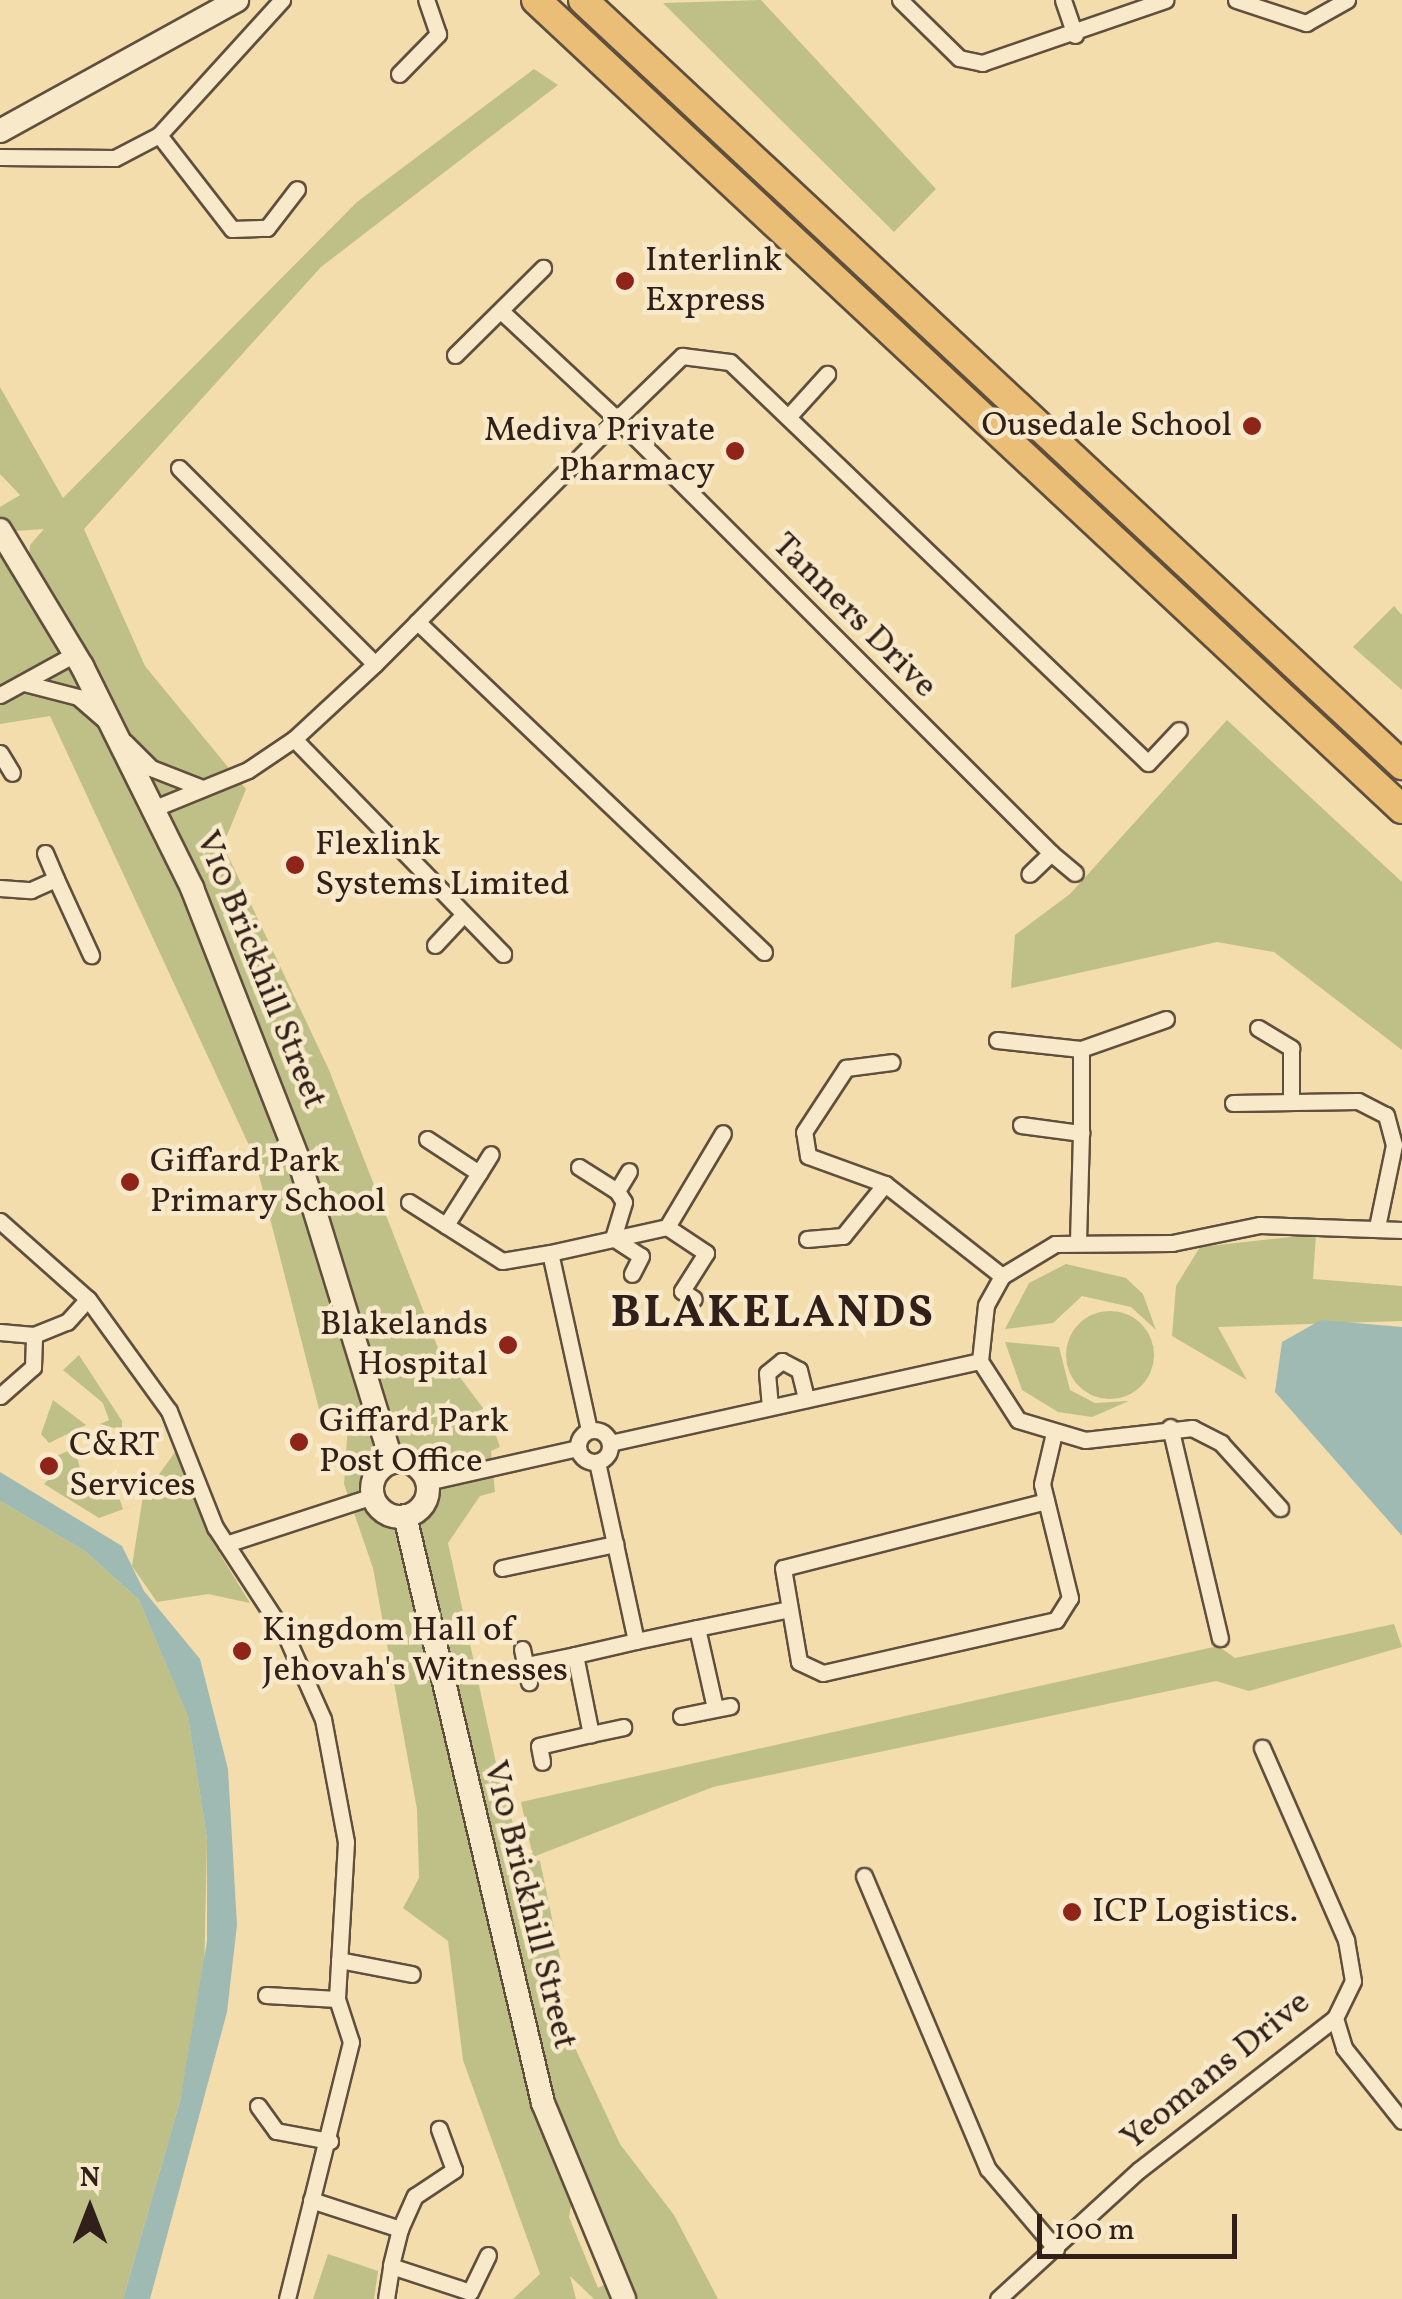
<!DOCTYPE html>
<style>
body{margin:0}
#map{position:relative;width:1402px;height:2299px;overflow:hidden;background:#f3ddac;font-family:Vollkorn,serif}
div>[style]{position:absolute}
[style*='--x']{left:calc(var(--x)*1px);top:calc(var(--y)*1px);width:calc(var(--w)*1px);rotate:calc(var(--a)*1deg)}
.green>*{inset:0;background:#bec087}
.round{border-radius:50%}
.water>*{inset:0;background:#9fbab3}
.roads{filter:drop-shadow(2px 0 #614f3e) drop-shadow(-2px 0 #614f3e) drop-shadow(0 2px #614f3e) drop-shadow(0 -2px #614f3e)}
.street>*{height:15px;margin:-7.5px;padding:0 7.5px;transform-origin:7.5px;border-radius:7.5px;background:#f7e9c9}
.street>.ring{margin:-7.5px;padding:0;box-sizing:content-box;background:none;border:15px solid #f7e9c9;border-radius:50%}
.secondary>*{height:22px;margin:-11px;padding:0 11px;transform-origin:11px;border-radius:11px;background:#f7e9c9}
.secondary>.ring{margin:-11px;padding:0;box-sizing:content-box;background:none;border:22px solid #f7e9c9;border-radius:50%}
.highway>*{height:28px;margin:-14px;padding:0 14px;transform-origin:14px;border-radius:14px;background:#eabe76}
.dots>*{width:28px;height:28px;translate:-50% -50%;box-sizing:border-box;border:5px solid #f7e9c9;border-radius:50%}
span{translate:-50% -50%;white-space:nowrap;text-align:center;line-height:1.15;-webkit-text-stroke:9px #f7e9c9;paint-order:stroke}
.poi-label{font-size:35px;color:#302019}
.left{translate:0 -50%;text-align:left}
.right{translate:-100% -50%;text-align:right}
.street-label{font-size:35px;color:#302019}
.district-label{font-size:45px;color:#302019;font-weight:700;letter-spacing:2.5px}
.north{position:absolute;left:40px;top:2159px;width:100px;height:100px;-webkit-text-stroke:8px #f7e9c9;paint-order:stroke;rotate:0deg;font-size:28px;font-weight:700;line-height:40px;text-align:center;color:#302019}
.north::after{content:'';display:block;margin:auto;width:35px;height:45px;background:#302019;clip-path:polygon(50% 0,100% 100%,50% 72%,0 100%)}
.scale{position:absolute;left:1037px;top:2214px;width:200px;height:45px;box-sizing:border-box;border:5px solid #302019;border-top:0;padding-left:12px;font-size:30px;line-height:35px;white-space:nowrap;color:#302019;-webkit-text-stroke:8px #f7e9c9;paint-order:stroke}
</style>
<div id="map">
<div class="green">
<i style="clip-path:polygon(761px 0,936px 189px,894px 232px,663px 3px)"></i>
<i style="clip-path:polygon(evenodd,534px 69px,558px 85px,321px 267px,84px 529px,145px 666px,246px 789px,223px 845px,329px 1070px,438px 1348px,489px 1416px,500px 1447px,491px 1451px,495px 1492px,480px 1496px,448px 1543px,499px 1777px,523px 1857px,540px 1861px,562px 1966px,562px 2020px,620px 2144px,674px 2215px,718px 2299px,594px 2299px,570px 2276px,576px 2299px,513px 2299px,540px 2274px,463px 2060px,448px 1941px,403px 1908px,419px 1878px,417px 1809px,373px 1568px,344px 1484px,349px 1408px,319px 1409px,254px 1156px,50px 716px,0 724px,0 507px,20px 495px,0 474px,0 387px,63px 498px,357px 202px,534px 69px,44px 529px,30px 545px,28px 571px,2px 532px,44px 529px,534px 69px,400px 1461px,420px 1469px,428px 1491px,419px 1509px,396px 1516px,377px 1505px,372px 1487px,379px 1470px,400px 1461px,534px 69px,574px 2189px,614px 2280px,598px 2288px,569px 2217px,574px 2189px)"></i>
<i style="clip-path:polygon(1394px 606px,1402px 615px,1402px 690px,1353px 647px)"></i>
<i style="clip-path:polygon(1227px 720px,1402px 882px,1402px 1050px,1274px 952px,1217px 942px,1011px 988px,1015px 935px,1070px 894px)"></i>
<i style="clip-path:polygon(1316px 1234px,1313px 1279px,1402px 1286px,1402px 1321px,1218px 1327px,1247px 1380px,1172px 1336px,1176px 1286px,1200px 1247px)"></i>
<i style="clip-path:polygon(1066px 1264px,1126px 1278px,1143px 1294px,1156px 1330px,1131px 1307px,1082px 1296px,1053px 1323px,1005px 1329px,1029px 1283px)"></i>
<i class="round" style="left:1066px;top:1311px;width:88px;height:88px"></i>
<i style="clip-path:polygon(1005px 1342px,1059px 1347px,1070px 1390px,1095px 1403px,1129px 1401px,1092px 1417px,1058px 1412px,1022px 1390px)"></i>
<i style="clip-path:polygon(79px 1355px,122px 1421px,122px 1430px,100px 1424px,109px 1420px,103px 1403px,63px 1370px)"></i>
<i style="clip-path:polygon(53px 1400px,86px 1425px,49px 1443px,41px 1434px)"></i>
<i style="clip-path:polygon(179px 1447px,212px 1541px,250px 1603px,208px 1594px,157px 1602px,132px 1566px,143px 1496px)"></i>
<i style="clip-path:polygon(75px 1448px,85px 1489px,117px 1491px,123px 1509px,140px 1503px,99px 1518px,44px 1484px,58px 1470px,54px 1457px)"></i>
<i style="clip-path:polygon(0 1501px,85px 1551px,139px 1600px,188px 1715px,207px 1839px,204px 1978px,180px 2101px,123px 2299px,0 2299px)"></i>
<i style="clip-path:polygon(1394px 1624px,1402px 1647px,1249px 1691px,1216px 1681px,713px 1787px,533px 1857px,521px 1802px,1218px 1646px,1235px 1658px)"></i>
<i style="clip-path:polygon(328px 2254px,378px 2271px,374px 2299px,313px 2299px)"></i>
</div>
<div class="water">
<i style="clip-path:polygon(1321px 1320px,1402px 1327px,1402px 1536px,1275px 1392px,1282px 1342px)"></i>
<i style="clip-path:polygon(0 1472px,122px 1546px,144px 1591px,200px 1659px,228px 1769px,237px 1925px,227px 2012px,150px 2299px,123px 2299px,180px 2101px,207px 1941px,207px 1839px,188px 1716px,139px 1600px,85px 1551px,0 1501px)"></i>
</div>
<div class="roads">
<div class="street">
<i style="--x:900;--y:0;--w:83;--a:44.5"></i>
<i style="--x:959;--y:58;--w:24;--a:12"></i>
<i style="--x:982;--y:63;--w:194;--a:-19"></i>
<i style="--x:1063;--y:0;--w:37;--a:71"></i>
<i style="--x:1236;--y:0;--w:74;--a:18.2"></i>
<i style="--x:1306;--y:23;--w:47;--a:-29.3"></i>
<i style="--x:399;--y:74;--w:56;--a:-45.7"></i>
<i style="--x:438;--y:34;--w:36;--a:-109"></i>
<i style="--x:159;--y:135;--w:119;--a:52.2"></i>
<i style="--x:232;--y:229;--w:35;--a:-2"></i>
<i style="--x:267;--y:228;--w:49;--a:-52.4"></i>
<i style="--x:0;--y:157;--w:115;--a:0.5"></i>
<i style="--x:115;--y:158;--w:50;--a:-27.6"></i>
<i style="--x:159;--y:135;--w:183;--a:-47.7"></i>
<i style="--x:501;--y:311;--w:158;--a:43"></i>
<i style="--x:617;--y:419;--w:91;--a:-44.1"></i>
<i style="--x:682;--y:356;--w:48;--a:7.1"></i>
<i style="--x:730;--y:362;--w:579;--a:43.81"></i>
<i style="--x:1148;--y:763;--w:45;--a:-46.8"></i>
<i style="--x:455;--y:355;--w:124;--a:-44.7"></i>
<i style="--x:789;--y:416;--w:57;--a:-47.9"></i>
<i style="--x:179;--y:468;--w:277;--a:45"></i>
<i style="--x:375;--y:664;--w:59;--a:-45"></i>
<i style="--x:375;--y:664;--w:110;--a:137.2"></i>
<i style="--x:294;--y:739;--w:300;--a:45.8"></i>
<i style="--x:24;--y:683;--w:56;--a:14.5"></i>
<i style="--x:78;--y:697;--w:37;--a:41"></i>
<i style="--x:0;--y:695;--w:85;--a:-28.7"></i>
<i style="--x:125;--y:742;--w:37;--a:45"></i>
<i style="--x:151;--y:768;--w:55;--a:21.4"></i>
<i style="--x:0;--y:753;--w:23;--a:59"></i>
<i style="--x:155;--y:808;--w:100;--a:-22.2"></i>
<i style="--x:248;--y:770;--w:55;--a:-34"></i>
<i style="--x:45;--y:853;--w:28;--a:67"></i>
<i style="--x:1051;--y:853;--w:31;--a:40"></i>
<i style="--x:0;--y:888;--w:31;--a:4"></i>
<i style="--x:31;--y:890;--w:27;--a:-24"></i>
<i style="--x:56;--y:879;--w:84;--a:65.3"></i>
<i style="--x:435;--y:945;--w:40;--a:-47"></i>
<i style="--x:764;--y:952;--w:479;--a:-136.4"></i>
<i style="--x:417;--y:622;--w:285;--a:-45.4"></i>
<i style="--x:617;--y:419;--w:614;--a:45"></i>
<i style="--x:1051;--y:853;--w:30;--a:136"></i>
<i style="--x:1258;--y:1028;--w:39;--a:31"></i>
<i style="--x:1291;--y:1048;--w:54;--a:90"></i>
<i style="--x:997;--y:1040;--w:84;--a:6.1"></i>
<i style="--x:1233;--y:1103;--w:125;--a:-0.9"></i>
<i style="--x:1358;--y:1101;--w:31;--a:27"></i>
<i style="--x:1386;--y:1115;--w:31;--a:75"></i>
<i style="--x:1394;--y:1145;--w:84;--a:101.7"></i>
<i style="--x:1021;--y:1125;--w:61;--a:7.6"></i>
<i style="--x:1081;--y:1133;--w:84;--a:-90"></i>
<i style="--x:1081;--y:1049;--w:90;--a:-19.4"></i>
<i style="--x:427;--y:1139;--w:62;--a:33.2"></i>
<i style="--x:479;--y:1173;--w:62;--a:122.4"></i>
<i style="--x:579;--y:1167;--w:45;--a:32.3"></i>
<i style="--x:617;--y:1191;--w:23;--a:-59"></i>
<i style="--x:479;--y:1173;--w:22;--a:-58"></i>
<i style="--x:885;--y:1184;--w:149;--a:38.2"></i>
<i style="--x:617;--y:1191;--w:13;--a:58"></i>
<i style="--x:624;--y:1202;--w:38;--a:107"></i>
<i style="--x:613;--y:1238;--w:33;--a:33"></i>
<i style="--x:641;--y:1256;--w:20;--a:117"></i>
<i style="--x:409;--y:1202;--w:110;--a:32.4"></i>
<i style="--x:502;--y:1261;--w:49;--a:-9.5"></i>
<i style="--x:0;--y:1221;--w:118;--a:41.6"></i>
<i style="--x:88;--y:1299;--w:138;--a:54.1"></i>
<i style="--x:169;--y:1411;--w:125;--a:68.4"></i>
<i style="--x:215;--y:1527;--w:130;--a:56.9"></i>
<i style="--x:286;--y:1636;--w:91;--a:66"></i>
<i style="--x:323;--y:1719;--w:125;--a:79.4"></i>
<i style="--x:346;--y:1842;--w:157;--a:93.3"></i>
<i style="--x:337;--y:1999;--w:45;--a:72"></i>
<i style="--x:351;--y:2042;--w:265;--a:104"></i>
<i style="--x:667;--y:1227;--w:109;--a:-59.2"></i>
<i style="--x:807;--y:1239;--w:36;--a:-5"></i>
<i style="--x:843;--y:1236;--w:67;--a:-51.1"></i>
<i style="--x:885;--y:1184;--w:82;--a:-160"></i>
<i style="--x:808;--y:1156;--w:24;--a:-99"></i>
<i style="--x:804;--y:1132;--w:77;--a:-56.7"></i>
<i style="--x:846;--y:1068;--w:46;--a:-7.4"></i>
<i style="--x:1078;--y:1241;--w:108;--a:-88.4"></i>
<i style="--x:0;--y:1332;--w:34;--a:5"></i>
<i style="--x:34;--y:1335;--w:35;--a:-22"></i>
<i style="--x:67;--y:1322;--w:31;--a:-48"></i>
<i style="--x:980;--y:1361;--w:56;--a:-83.9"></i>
<i style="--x:986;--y:1305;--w:33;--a:-61"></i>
<i style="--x:1002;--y:1276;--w:62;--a:-31.1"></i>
<i style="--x:1055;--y:1244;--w:117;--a:-0.5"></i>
<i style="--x:1172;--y:1243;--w:90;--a:-11.6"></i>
<i style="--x:1260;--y:1225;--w:142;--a:2"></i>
<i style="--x:0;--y:1396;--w:44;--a:-41.3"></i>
<i style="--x:33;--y:1367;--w:32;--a:-88"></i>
<i style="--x:770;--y:1407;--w:34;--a:-95"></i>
<i style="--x:767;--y:1373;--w:19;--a:-39"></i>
<i style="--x:782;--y:1361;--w:19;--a:28"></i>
<i style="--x:799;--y:1370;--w:30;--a:76"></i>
<i style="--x:1170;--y:1427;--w:217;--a:76.7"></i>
<i class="ring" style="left:578px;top:1430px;width:17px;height:17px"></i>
<i style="--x:589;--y:1430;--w:181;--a:-102.4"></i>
<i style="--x:550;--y:1253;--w:120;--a:-12.5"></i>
<i style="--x:667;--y:1227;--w:47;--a:33.7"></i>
<i style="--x:706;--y:1253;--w:45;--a:122.3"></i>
<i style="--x:682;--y:1291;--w:14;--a:34"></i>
<i style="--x:610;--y:1443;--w:379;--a:-12.5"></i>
<i style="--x:980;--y:1361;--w:70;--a:57.2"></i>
<i style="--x:1018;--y:1420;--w:70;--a:16.6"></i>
<i style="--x:1085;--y:1440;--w:108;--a:-6.4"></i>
<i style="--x:1192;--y:1428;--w:33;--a:27"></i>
<i style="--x:1221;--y:1443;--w:88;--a:47.8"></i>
<i style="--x:597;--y:1462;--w:84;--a:77.6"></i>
<i style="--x:427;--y:1482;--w:155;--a:-12.7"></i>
<i style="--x:1046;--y:1501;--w:271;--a:165.7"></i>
<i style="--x:783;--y:1568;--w:95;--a:80.3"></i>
<i style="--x:799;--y:1662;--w:26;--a:25"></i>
<i style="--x:823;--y:1673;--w:239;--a:-12.8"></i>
<i style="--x:1056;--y:1620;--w:26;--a:-58"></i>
<i style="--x:1070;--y:1598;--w:117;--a:-103.8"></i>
<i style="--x:1042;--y:1484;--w:48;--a:-76.8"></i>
<i style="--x:226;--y:1544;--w:155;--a:-18.1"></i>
<i style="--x:502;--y:1568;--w:116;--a:-12"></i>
<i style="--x:615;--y:1544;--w:99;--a:77.8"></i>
<i style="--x:636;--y:1641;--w:63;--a:167.1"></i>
<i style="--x:575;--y:1655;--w:81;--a:78.6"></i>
<i style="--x:591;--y:1734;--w:53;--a:167"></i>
<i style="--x:539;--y:1746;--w:16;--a:79"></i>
<i style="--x:697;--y:1628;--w:90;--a:-11.6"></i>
<i style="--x:636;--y:1641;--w:62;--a:-12"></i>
<i style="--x:697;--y:1628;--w:82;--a:77.3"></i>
<i style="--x:522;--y:1649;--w:34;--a:78"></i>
<i style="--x:526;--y:1665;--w:50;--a:-11.5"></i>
<i style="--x:681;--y:1716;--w:50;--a:-11.5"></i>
<i style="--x:591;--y:1734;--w:33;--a:-12"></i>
<i style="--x:864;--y:1876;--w:318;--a:67.1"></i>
<i style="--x:988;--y:2169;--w:105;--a:49.6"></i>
<i style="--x:339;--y:1960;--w:74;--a:10.9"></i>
<i style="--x:266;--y:1995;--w:71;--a:3.2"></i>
<i style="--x:1335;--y:2018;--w:31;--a:73"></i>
<i style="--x:1344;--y:2048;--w:93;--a:51.5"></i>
<i style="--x:258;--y:2106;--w:31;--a:54"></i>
<i style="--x:276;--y:2131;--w:55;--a:10.5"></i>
<i style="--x:311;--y:2200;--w:94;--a:18"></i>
<i style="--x:400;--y:2229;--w:38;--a:104"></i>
<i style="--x:400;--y:2229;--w:36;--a:-66"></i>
<i style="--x:415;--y:2196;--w:47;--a:-33.7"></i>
<i style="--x:454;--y:2170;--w:44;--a:-110.1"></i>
<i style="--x:386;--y:2299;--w:33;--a:-81"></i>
<i style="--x:391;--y:2266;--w:83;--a:18.2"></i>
<i style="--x:470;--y:2292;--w:41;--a:-64.1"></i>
<i style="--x:998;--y:2299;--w:191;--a:-42.5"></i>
<i style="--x:1139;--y:2170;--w:248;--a:-37.8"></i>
<i style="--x:1335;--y:2018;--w:41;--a:-64.1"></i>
<i style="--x:1353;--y:1981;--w:42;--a:-99.7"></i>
<i style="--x:1346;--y:1940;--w:210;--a:-113.6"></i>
</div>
<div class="secondary">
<i style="--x:0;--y:131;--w:271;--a:-28.9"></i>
<i style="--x:0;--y:530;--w:159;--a:58.9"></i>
<i style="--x:82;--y:666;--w:248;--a:63.6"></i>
<i style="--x:192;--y:888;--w:295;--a:68.6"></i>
<i style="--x:300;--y:1163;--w:313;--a:72.9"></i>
<i class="ring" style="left:372px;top:1461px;width:34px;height:34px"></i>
<i style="--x:405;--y:1516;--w:603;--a:76.77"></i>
<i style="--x:543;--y:2103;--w:212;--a:67.5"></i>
</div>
<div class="highway">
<i style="--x:536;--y:0;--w:1185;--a:43.05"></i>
<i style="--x:583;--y:0;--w:1121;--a:43.05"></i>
</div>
</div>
<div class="dots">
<i style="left:625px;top:281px;background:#8f2418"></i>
<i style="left:1252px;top:426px;background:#8f2418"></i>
<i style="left:735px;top:451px;background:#8f2418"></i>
<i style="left:295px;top:865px;background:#8f2418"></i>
<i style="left:130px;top:1182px;background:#8f2418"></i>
<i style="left:508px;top:1345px;background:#8f2418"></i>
<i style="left:299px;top:1442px;background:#8f2418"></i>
<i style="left:49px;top:1466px;background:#8f2418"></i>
<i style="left:242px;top:1651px;background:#8f2418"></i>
<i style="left:1072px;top:1912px;background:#8f2418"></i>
</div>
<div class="poi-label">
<span class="left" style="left:645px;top:281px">Interlink<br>Express</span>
<span class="right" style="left:1232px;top:426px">Ousedale School</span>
<span class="right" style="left:715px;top:451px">Mediva Private<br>Pharmacy</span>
<span class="left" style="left:315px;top:865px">Flexlink<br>Systems Limited</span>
<span class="left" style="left:150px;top:1182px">Giffard Park<br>Primary School</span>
<span class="right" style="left:488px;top:1345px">Blakelands<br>Hospital</span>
<span class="left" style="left:319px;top:1442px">Giffard Park<br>Post Office</span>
<span class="left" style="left:69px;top:1466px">C&amp;RT<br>Services</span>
<span class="left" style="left:262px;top:1651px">Kingdom Hall of<br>Jehovah's Witnesses</span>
<span class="left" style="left:1092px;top:1912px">ICP Logistics.</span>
</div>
<div class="street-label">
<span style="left:854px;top:616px;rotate:45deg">Tanners Drive</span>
<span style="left:260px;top:970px;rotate:68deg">V10 Brickhill Street</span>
<span style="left:529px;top:1905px;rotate:76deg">V10 Brickhill Street</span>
<span style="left:1216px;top:2071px;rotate:-39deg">Yeomans Drive</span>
</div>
<div class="district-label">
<span style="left:773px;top:1315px">BLAKELANDS</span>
</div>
<div class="north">N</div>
<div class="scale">100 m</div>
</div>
